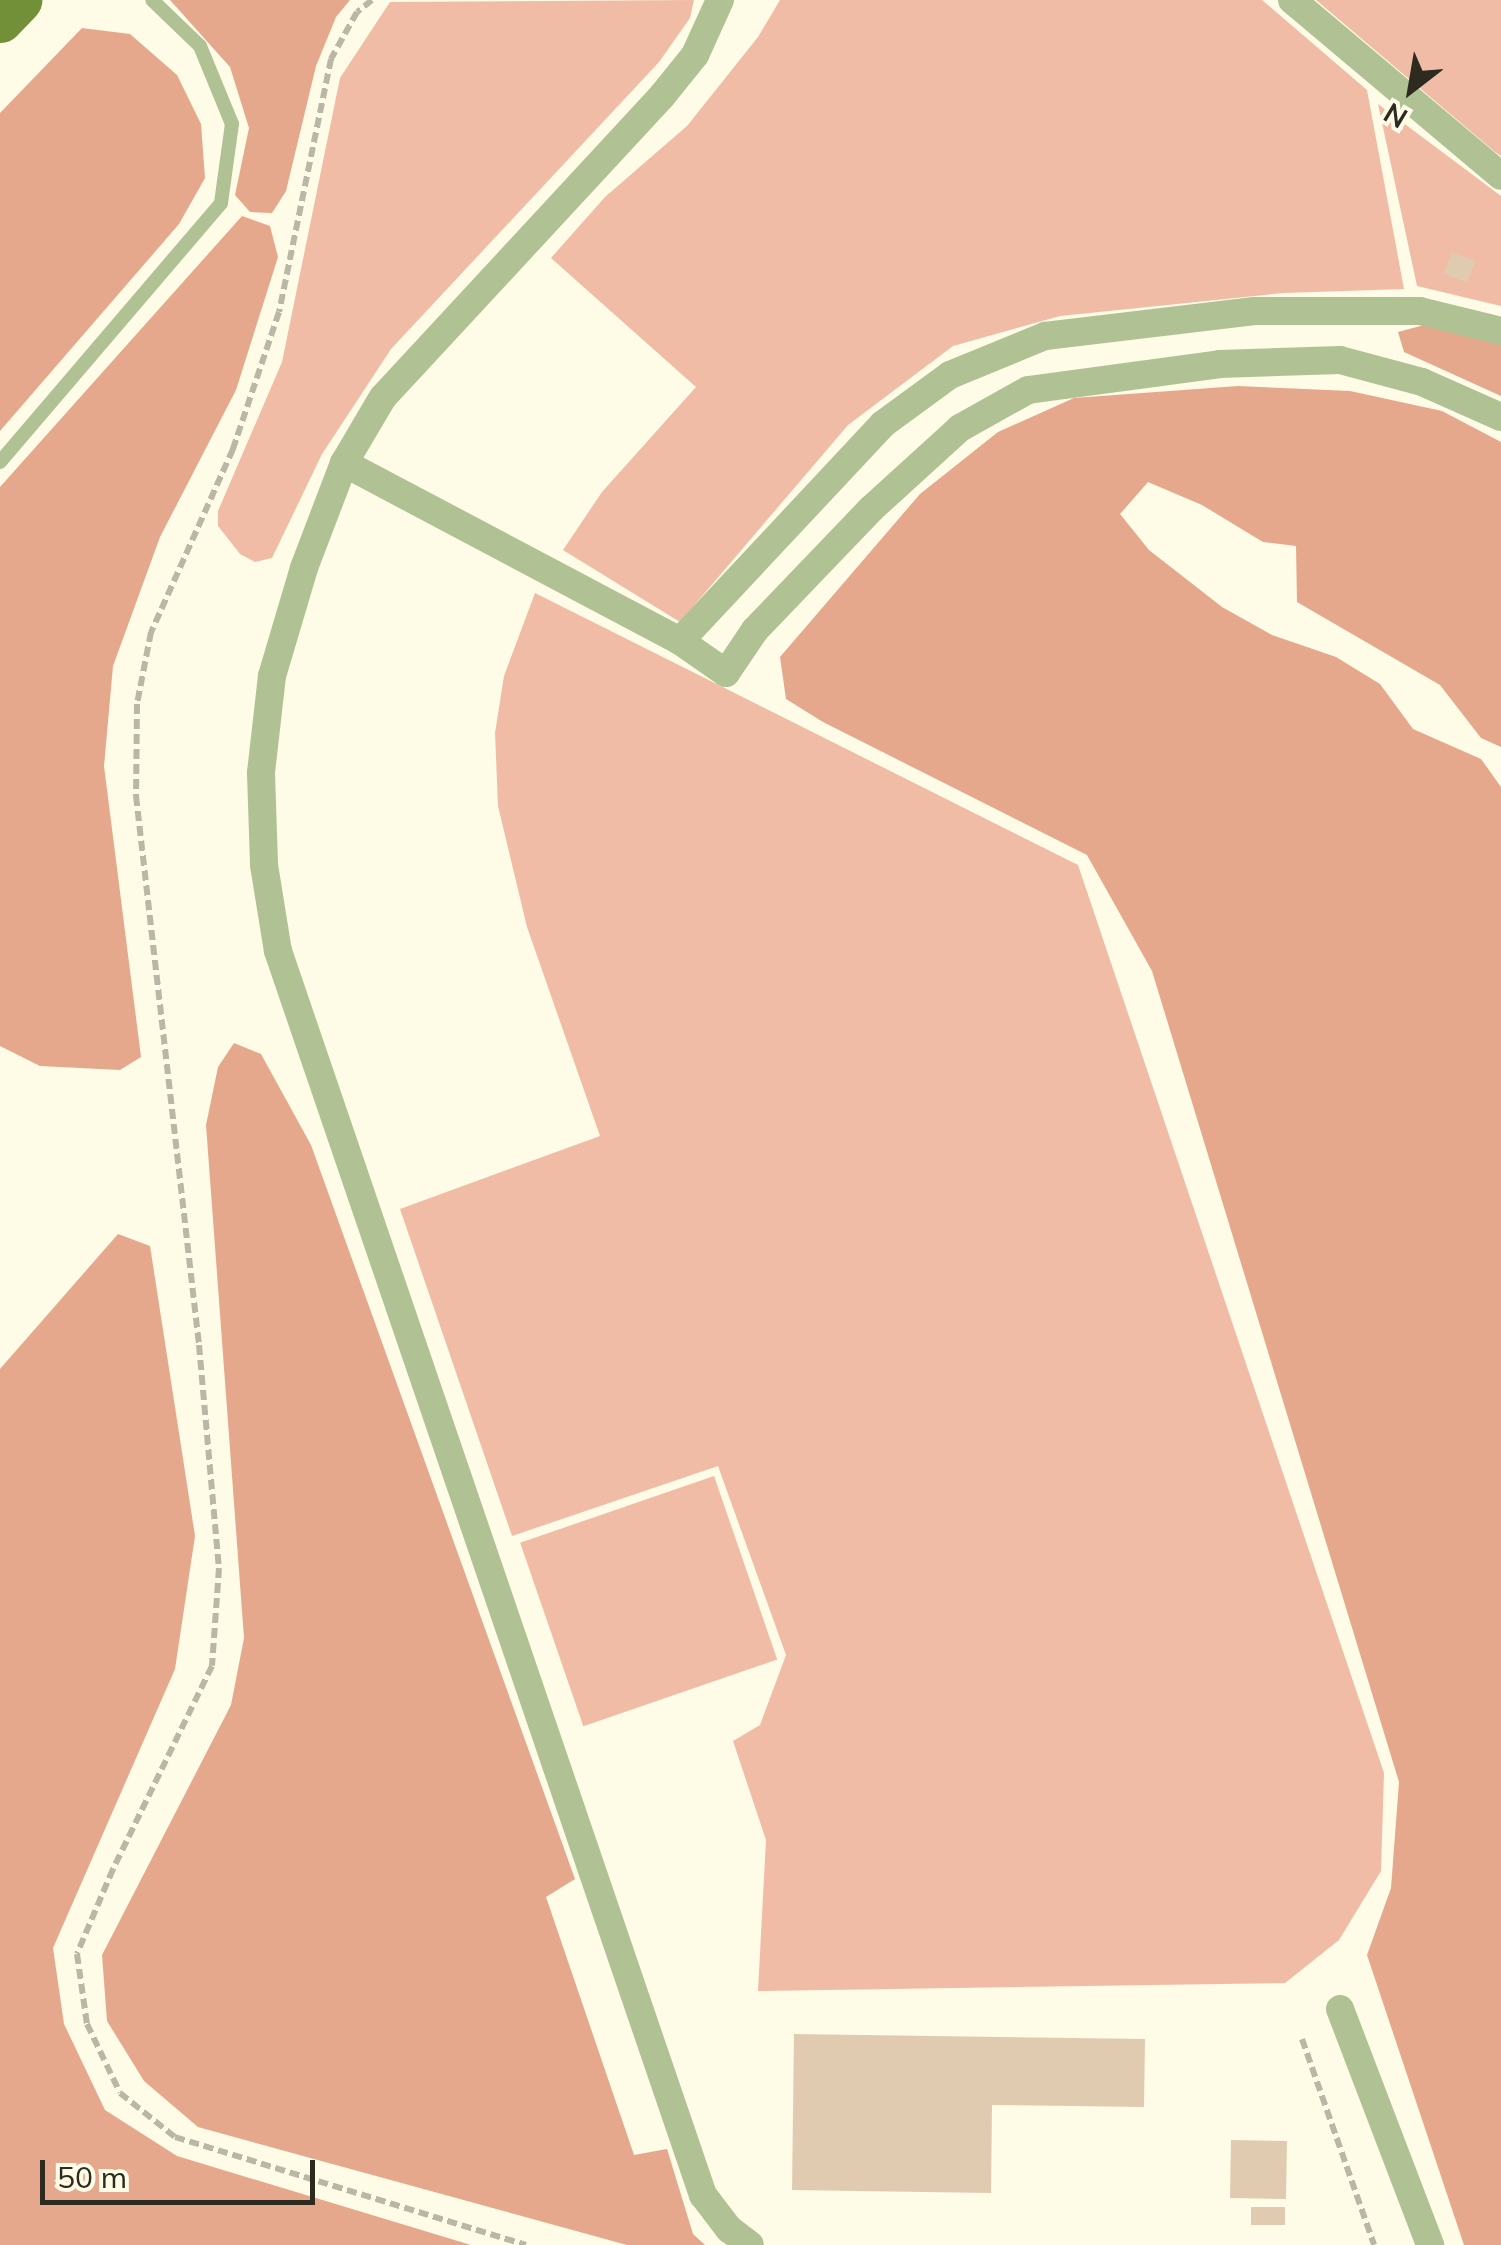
<!DOCTYPE html>
<style>
body{margin:0}
#map{position:relative;width:1501px;height:2245px;overflow:hidden;background:#fefbe7;font-family:Mulish,sans-serif}
div>[style]{position:absolute}
[style*='--x']{left:calc(var(--x)*1px);top:calc(var(--y)*1px);width:calc(var(--w)*1px);rotate:calc(var(--a)*1deg)}
.green>*{inset:0;background:#f1bca5;transform-origin:0 0}
.forest>*{inset:0;background:#e6a88c}
.building>*{inset:0;background:#e1cbb0;transform-origin:0 0}
.path>*{height:6px;margin-top:-3px;transform-origin:0;background:repeating-linear-gradient(90deg,#bab7a6 0 10px,transparent 0 15px)}
.service>*{height:14px;margin:-7px;padding:0 7px;transform-origin:7px;border-radius:7px;background:#b0c294}
.minor>*{height:28px;margin:-14px;padding:0 14px;transform-origin:14px;border-radius:14px;background:#b0c294}
.primary>*{height:45px;margin:-22.5px;padding:0 22.5px;transform-origin:22.5px;border-radius:22.5px;background:#729037}
span{translate:-50% -50%;white-space:nowrap;text-align:center;line-height:1.15;-webkit-text-stroke:8px #fefbe7;paint-order:stroke}
.north{position:absolute;left:1361px;top:40px;width:100px;height:100px;-webkit-text-stroke:8px #fefbe7;paint-order:stroke;rotate:211deg;font-size:28px;font-weight:700;line-height:40px;text-align:center;color:#2d2b1f}
.north::after{content:'';display:block;margin:auto;width:35px;height:45px;background:#2d2b1f;clip-path:polygon(50% 0,100% 100%,50% 72%,0 100%)}
.scale{position:absolute;left:40px;top:2160px;width:275px;height:45px;box-sizing:border-box;border:5px solid #2d2b1f;border-top:0;padding-left:12px;font-size:30px;line-height:35px;white-space:nowrap;color:#2d2b1f;-webkit-text-stroke:8px #fefbe7;paint-order:stroke}
</style>
<div id="map">
<div class="green">
<i style="clip-path:polygon(694px 0,690px 18px,659px 62px,391px 349px,322px 454px,272px 558px,255px 562px,240px 554px,218px 526px,218px 511px,282px 362px,340px 78px,390px 2px)"></i>
<i style="clip-path:polygon(780px 0,1262px 0,1367px 90px,1404px 289px,1283px 293px,1060px 316px,953px 346px,848px 425px,680px 622px,563px 550px,602px 492px,696px 387px,551px 258px,605px 197px,687px 126px,758px 37px)"></i>
<i style="clip-path:polygon(1316px 0,1501px 0,1501px 156px,1495px 152px)"></i>
<i style="clip-path:polygon(1378px 104px,1501px 196px,1501px 306px,1417px 286px)"></i>
<i style="clip-path:polygon(535px 593px,1078px 865px,1384px 1773px,1381px 1871px,1339px 1940px,1285px 1983px,758px 1991px,766px 1840px,733px 1741px,760px 1725px,786px 1655px,718px 1466px,512px 1536px,400px 1209px,600px 1136px,527px 927px,498px 806px,495px 733px,504px 676px)"></i>
<i style="left:714px;top:1476px;width:194px;height:205px;rotate:71deg"></i>
</div>
<div class="forest">
<i style="clip-path:polygon(170px 0,350px 0,336px 17px,316px 66px,286px 191px,272px 213px,250px 212px,235px 195px,249px 128px,230px 67px)"></i>
<i style="clip-path:polygon(82px 28px,130px 34px,177px 75px,201px 124px,205px 178px,179px 224px,0 431px,0 113px)"></i>
<i style="clip-path:polygon(242px 216px,270px 226px,278px 257px,236px 390px,160px 537px,113px 666px,104px 766px,141px 1057px,120px 1070px,40px 1066px,0 1046px,0 487px)"></i>
<i style="clip-path:polygon(1428px 324px,1501px 344px,1501px 396px,1404px 352px,1398px 332px)"></i>
<i style="clip-path:polygon(1238px 386px,1350px 391px,1442px 411px,1501px 442px,1501px 747px,1481px 738px,1440px 685px,1297px 602px,1296px 546px,1263px 542px,1202px 505px,1148px 482px,1120px 514px,1149px 550px,1222px 607px,1272px 635px,1336px 657px,1380px 684px,1413px 729px,1481px 759px,1501px 787px,1501px 2245px,1464px 2245px,1367px 1955px,1391px 1888px,1399px 1782px,1152px 971px,1087px 855px,823px 722px,786px 699px,780px 657px,920px 494px,998px 432px,1074px 398px)"></i>
<i style="clip-path:polygon(234px 1043px,261px 1054px,311px 1145px,575px 1879px,546px 1897px,634px 2155px,667px 2149px,693px 2234px,705px 2245px,627px 2245px,198px 2127px,144px 2081px,107px 2021px,102px 1955px,231px 1705px,244px 1638px,206px 1125px,218px 1067px)"></i>
<i style="clip-path:polygon(118px 1234px,150px 1246px,195px 1536px,175px 1669px,53px 1948px,64px 2024px,105px 2110px,177px 2156px,471px 2245px,0 2245px,0 1369px)"></i>
</div>
<div class="building">
<i style="left:1452px;top:252px;width:25px;height:23px;rotate:21deg"></i>
<i style="clip-path:polygon(794px 2034px,1145px 2039px,1144px 2107px,992px 2105px,991px 2193px,792px 2190px)"></i>
<i style="left:1231px;top:2140px;width:56px;height:58px;rotate:1deg"></i>
<i style="left:1251px;top:2207px;width:34px;height:18px"></i>
</div>
<div class="path">
<i style="--x:372;--y:0;--w:19;--a:141"></i>
<i style="--x:357;--y:12;--w:54;--a:119"></i>
<i style="--x:331;--y:59;--w:258;--a:101.6"></i>
<i style="--x:279;--y:312;--w:145;--a:108.6"></i>
<i style="--x:233;--y:449;--w:201;--a:114.1"></i>
<i style="--x:151;--y:632;--w:73;--a:101"></i>
<i style="--x:137;--y:704;--w:92;--a:90.6"></i>
<i style="--x:136;--y:796;--w:553;--a:83.45"></i>
<i style="--x:199;--y:1345;--w:224;--a:84.9"></i>
<i style="--x:219;--y:1568;--w:98;--a:94.1"></i>
<i style="--x:212;--y:1666;--w:226;--a:116"></i>
<i style="--x:113;--y:1869;--w:92;--a:113"></i>
<i style="--x:77;--y:1954;--w:71;--a:81.9"></i>
<i style="--x:87;--y:2024;--w:76;--a:64.4"></i>
<i style="--x:120;--y:2093;--w:70;--a:38.7"></i>
<i style="--x:175;--y:2137;--w:367;--a:17.1"></i>
<i style="--x:1302;--y:2039;--w:218;--a:70.7"></i>
</div>
<div class="service">
<i style="--x:0;--y:462;--w:340;--a:-49.5"></i>
<i style="--x:221;--y:203;--w:80;--a:-82.1"></i>
<i style="--x:232;--y:124;--w:84;--a:-112.3"></i>
<i style="--x:200;--y:46;--w:66;--a:-136.2"></i>
</div>
<div class="minor">
<i style="--x:720;--y:0;--w:60;--a:114.4"></i>
<i style="--x:695;--y:55;--w:53;--a:128.8"></i>
<i style="--x:662;--y:96;--w:410;--a:132.8"></i>
<i style="--x:383;--y:397;--w:77;--a:120.6"></i>
<i style="--x:344;--y:463;--w:112;--a:110.9"></i>
<i style="--x:304;--y:568;--w:113;--a:106.5"></i>
<i style="--x:272;--y:676;--w:98;--a:96.5"></i>
<i style="--x:261;--y:773;--w:92;--a:88.1"></i>
<i style="--x:264;--y:865;--w:87;--a:80.8"></i>
<i style="--x:278;--y:951;--w:1315;--a:71.14"></i>
<i style="--x:703;--y:2195;--w:43;--a:52.6"></i>
<i style="--x:729;--y:2229;--w:26;--a:37"></i>
<i style="--x:1292;--y:0;--w:273;--a:40.1"></i>
<i style="--x:344;--y:463;--w:380;--a:27.9"></i>
<i style="--x:680;--y:641;--w:297;--a:-46.9"></i>
<i style="--x:883;--y:424;--w:83;--a:-36.2"></i>
<i style="--x:950;--y:375;--w:103;--a:-22.3"></i>
<i style="--x:1045;--y:336;--w:211;--a:-6.8"></i>
<i style="--x:1255;--y:311;--w:165;--a:0"></i>
<i style="--x:1420;--y:311;--w:83;--a:13.9"></i>
<i style="--x:680;--y:641;--w:56;--a:34.8"></i>
<i style="--x:726;--y:673;--w:52;--a:-56"></i>
<i style="--x:755;--y:630;--w:168;--a:-46.2"></i>
<i style="--x:871;--y:509;--w:120;--a:-42.3"></i>
<i style="--x:960;--y:428;--w:78;--a:-29.2"></i>
<i style="--x:1028;--y:390;--w:194;--a:-7.7"></i>
<i style="--x:1220;--y:364;--w:120;--a:-1.9"></i>
<i style="--x:1340;--y:360;--w:85;--a:15"></i>
<i style="--x:1422;--y:382;--w:86;--a:23.9"></i>
<i style="--x:1340;--y:2009;--w:253;--a:69.1"></i>
</div>
<div class="primary">
<i style="--x:0;--y:20;--w:28;--a:-46"></i>
</div>
<div class="north">N</div>
<div class="scale">50 m</div>
</div>
